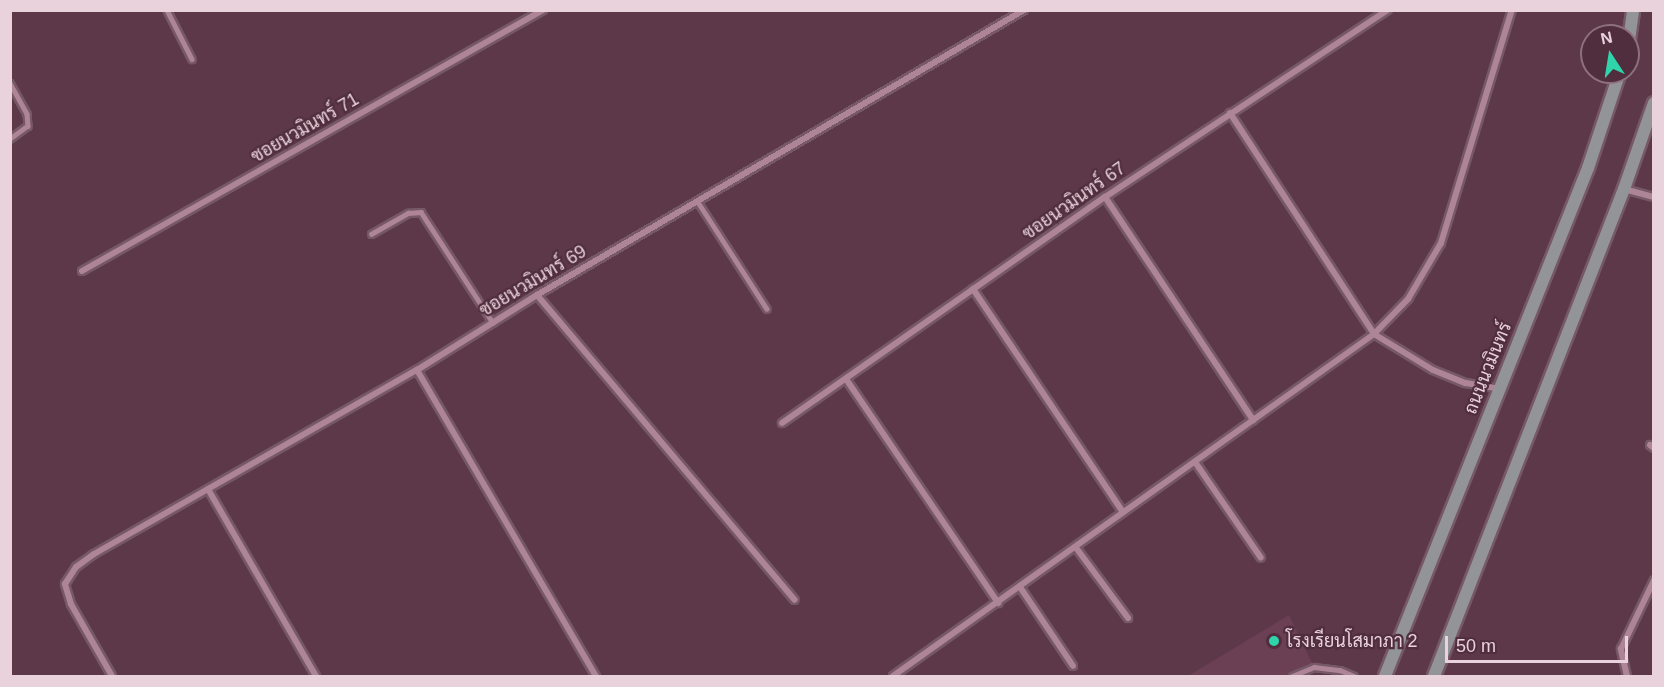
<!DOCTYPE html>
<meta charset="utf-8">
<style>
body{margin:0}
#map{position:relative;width:1664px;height:687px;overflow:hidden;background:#5c3849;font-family:Helvetica,Sarabun,sans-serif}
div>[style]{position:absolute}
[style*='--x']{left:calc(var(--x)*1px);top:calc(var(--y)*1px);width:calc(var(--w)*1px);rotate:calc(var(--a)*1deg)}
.built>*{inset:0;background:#6b4054}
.roads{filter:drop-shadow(2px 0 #765866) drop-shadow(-2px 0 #765866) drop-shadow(0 2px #765866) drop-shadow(0 -2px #765866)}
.service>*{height:4.5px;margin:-2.25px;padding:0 2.25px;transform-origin:2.25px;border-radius:2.25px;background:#ae8497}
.minor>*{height:6px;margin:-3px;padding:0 3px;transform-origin:3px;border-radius:3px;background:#ae8497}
.secondary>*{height:12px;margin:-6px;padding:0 6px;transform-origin:6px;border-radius:6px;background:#939497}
.dots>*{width:16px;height:16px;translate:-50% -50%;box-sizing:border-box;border:3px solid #512e3e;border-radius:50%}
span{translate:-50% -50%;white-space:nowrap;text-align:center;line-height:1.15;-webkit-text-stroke:4.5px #512e3e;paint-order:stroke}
.street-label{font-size:18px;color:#e9d2db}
.poi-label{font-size:18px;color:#e9d2db}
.left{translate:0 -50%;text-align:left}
.frame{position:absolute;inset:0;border:12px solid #e9d2db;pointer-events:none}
.north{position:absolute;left:1580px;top:24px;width:60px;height:60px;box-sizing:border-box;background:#512e3e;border:2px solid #8e707d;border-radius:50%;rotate:348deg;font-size:16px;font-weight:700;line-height:24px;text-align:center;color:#e9d2db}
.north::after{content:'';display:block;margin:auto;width:21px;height:27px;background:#30d4aa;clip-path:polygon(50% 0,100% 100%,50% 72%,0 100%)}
.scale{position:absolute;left:1445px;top:636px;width:183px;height:27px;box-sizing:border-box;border:3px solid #e9d2db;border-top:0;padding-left:8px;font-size:18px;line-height:21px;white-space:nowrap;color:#e9d2db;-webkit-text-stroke:4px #512e3e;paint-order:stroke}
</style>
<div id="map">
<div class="built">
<i style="clip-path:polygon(1289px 615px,1314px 667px,1309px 676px,1188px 676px)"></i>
</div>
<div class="roads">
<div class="service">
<i style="--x:167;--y:10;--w:55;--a:63"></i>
<i style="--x:10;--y:83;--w:35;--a:61"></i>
<i style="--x:27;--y:114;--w:12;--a:85"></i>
<i style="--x:28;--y:126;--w:22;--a:144"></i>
<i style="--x:698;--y:202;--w:127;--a:57.2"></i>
<i style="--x:371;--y:234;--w:43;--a:-29.6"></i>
<i style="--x:408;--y:213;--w:13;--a:-4"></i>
<i style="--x:421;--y:212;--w:132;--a:57"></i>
<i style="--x:1292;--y:676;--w:24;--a:-22"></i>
<i style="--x:1314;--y:667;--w:26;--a:7"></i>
<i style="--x:1340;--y:670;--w:15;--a:23"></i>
</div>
<div class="minor">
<i style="--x:1230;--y:113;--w:264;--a:56.9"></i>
<i style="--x:1374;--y:334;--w:69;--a:31.4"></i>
<i style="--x:1433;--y:370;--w:35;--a:22"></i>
<i style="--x:1466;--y:383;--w:34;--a:10"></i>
<i style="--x:1624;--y:189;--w:31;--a:15"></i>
<i style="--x:1105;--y:197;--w:268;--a:56.4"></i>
<i style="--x:82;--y:271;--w:530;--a:-29.52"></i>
<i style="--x:973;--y:289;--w:269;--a:56.1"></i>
<i style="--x:537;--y:295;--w:399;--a:49.8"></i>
<i style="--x:417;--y:370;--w:355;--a:59.7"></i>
<i style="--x:846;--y:379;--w:271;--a:55.8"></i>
<i style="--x:782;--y:423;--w:394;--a:-35"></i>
<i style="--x:1105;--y:197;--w:339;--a:-33.5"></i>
<i style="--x:1650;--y:445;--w:5;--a:37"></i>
<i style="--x:1195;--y:462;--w:116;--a:55.5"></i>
<i style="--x:208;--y:489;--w:216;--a:60"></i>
<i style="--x:1077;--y:549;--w:86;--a:53.5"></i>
<i style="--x:1020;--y:587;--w:95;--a:56.1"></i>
<i style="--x:112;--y:676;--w:83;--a:-119.7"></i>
<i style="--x:71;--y:604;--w:21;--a:-107"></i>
<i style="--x:65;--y:584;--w:20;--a:-57"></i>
<i style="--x:76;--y:567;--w:22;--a:-36"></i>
<i style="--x:94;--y:554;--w:372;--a:-29.7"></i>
<i style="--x:417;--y:370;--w:142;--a:-32"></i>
<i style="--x:537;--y:295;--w:564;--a:-30.34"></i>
<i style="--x:893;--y:676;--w:590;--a:-35.41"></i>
<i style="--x:1374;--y:334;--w:49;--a:-45.8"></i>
<i style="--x:1408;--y:299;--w:65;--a:-59.5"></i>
<i style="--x:1441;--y:243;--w:244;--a:-73.1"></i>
<i style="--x:1627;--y:676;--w:28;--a:-103"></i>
<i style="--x:1621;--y:649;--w:76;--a:-64.4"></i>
</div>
<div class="secondary">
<i style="--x:1628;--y:47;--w:37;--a:-82"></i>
<i style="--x:1385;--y:676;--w:547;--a:-68.22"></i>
<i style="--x:1588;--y:168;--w:101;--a:-71.6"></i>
<i style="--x:1434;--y:676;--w:523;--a:-68.69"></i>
<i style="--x:1624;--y:189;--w:91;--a:-70.8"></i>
</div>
</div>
<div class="dots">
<i style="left:1274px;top:641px;background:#30d4aa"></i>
</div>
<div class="street-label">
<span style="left:305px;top:128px;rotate:-30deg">ซอยนวมินทร์ 71</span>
<span style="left:1074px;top:201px;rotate:-35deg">ซอยนวมินทร์ 67</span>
<span style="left:533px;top:281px;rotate:-31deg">ซอยนวมินทร์ 69</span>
<span style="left:1488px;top:368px;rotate:-68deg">ถนนนวมินทร์</span>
</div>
<div class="poi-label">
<span class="left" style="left:1286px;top:641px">โรงเรียนโสมาภา 2</span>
</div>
<div class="frame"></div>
<div class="north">N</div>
<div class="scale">50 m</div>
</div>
